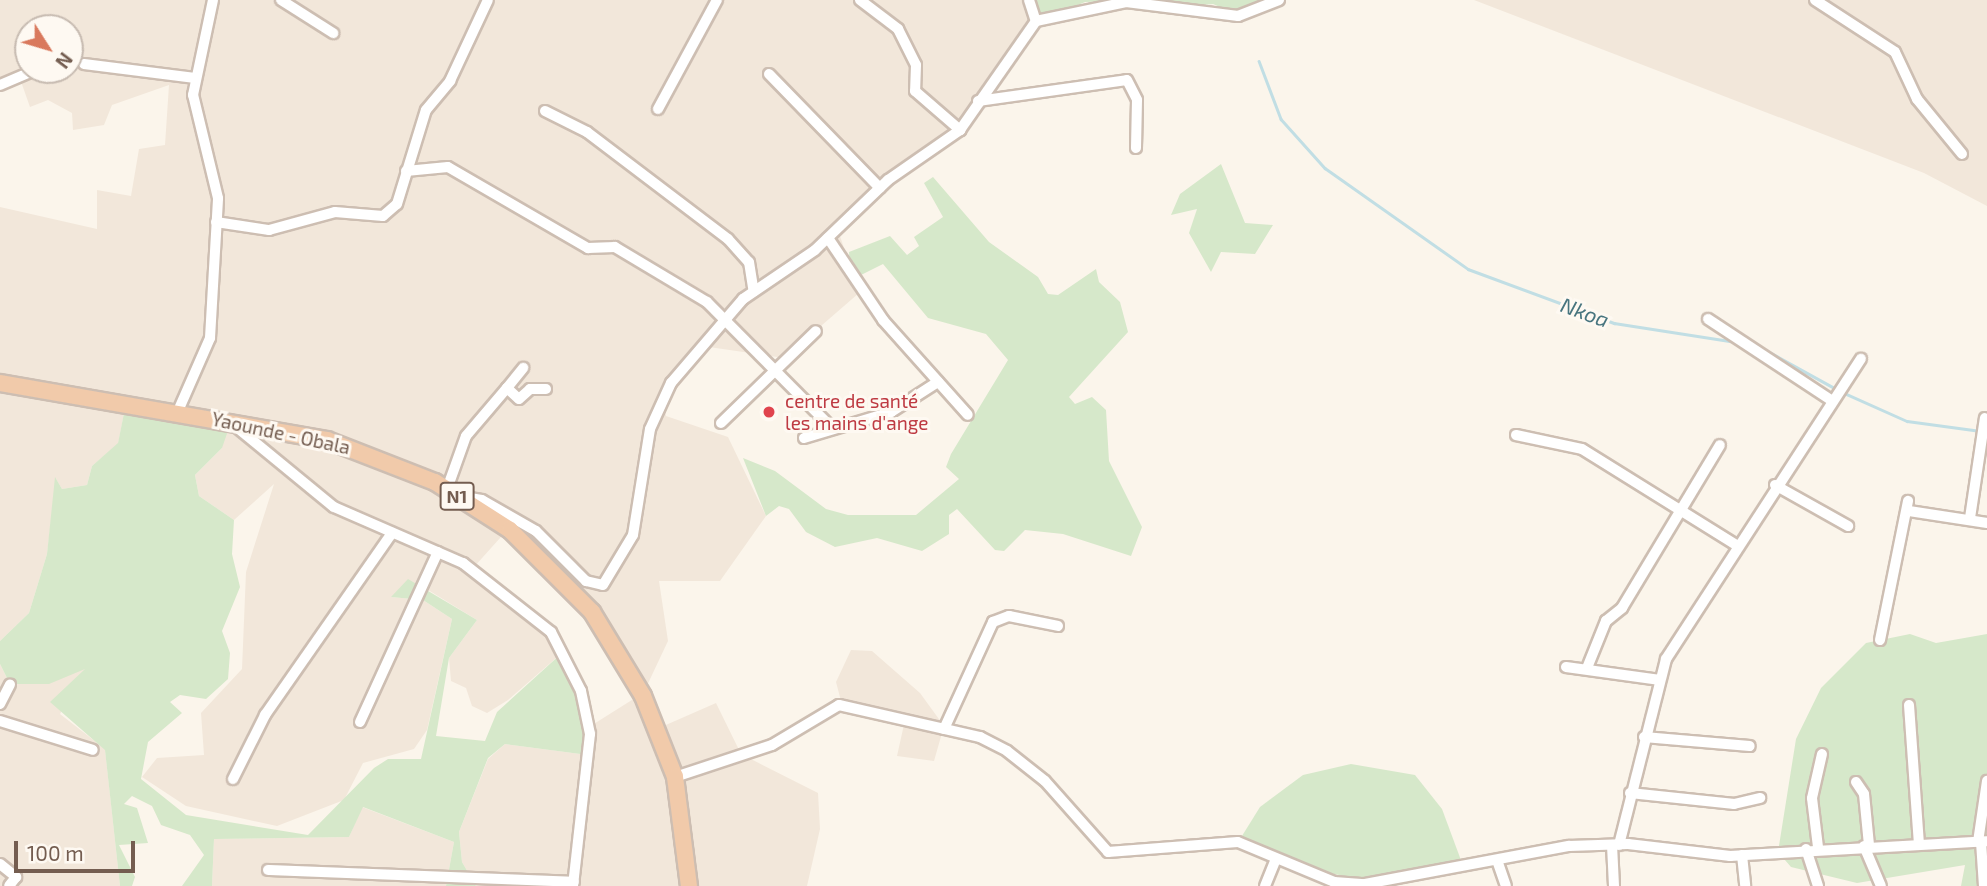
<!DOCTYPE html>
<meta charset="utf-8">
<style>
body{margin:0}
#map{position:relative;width:1987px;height:886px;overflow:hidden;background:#fbf5eb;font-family:"Exo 2",sans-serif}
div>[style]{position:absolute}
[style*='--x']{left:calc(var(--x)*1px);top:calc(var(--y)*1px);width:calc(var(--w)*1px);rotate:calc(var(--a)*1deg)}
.residential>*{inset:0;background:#f2e7da}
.green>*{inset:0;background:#d6e8ca}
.stream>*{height:2.5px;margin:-1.25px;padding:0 1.25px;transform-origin:1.25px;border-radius:1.25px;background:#c1dee4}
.roads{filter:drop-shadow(2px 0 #cdbeb2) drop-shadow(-2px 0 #cdbeb2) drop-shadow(0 2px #cdbeb2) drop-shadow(0 -2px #cdbeb2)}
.minor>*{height:10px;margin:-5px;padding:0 5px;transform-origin:5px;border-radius:5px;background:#fff}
.trunk>*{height:16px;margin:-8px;padding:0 8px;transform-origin:8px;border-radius:8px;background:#f1caaa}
.dots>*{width:19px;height:19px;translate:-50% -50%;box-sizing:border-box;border:4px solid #fef9f2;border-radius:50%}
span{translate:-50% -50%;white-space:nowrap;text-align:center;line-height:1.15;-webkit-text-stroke:6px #fef9f2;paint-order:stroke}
.shield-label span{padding:2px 5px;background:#fef9f2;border:2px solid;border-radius:5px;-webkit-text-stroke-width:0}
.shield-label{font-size:18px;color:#745d50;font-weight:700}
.health-label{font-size:19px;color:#be3a42}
.left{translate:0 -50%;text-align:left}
.street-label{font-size:19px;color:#745d50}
.water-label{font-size:21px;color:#48757f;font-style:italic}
.north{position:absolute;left:14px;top:14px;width:70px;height:70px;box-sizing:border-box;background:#fef9f2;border:2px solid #c7bbb1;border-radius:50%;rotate:127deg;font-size:19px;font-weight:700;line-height:28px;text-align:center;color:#745d50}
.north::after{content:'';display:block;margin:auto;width:24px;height:32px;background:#d9795d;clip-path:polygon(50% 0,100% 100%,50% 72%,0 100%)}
.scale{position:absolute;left:14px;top:841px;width:121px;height:32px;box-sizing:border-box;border:4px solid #745d50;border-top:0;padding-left:9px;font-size:21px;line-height:24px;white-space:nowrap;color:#745d50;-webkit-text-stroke:5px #fef9f2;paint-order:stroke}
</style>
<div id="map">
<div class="residential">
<i style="clip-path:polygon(evenodd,0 0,1023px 0,1037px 23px,998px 66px,971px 117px,885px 182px,838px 230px,859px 293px,784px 358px,702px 346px,661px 393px,666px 416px,728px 437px,766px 516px,720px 581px,659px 581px,668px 641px,643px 694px,659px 728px,716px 703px,741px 754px,818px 793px,820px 829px,807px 886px,476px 886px,462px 862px,459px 832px,488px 759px,505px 744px,588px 755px,589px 727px,643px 693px,611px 635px,509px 528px,474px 567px,517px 596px,563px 652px,508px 700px,487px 713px,472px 706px,466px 688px,451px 681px,449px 658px,477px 620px,420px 585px,391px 597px,423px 600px,452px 619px,427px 730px,414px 749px,363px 763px,344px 800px,277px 826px,186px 806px,142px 777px,157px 758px,204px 755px,201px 713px,242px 669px,246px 572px,274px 484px,234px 520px,199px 496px,195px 475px,222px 448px,126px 403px,118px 444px,92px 466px,87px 485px,62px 489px,56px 479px,47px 554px,29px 613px,0 641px,0 207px,97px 229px,97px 190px,131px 196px,139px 149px,165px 145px,169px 85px,112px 105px,104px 125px,73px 130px,72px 113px,48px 100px,30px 107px,19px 76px,0 85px,0 0,28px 28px,70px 28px,70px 70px,28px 70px,28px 28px)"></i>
<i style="clip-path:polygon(1474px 0,1987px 0,1987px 206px,1924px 173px)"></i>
<i style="clip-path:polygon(851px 650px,872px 651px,920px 693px,944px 726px,934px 761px,897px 756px,905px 720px,841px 701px,836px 682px)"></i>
<i style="clip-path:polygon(0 664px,10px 684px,87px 668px,60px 714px,105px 749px,120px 886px,0 886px)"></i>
<i style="clip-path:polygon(362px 807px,454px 842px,446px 886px,212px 886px,214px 839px,349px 837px)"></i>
</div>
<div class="green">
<i style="clip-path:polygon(1023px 0,1155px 0,1085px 2px,1037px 23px)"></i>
<i style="clip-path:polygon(1157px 0,1285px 0,1267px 10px,1227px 10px,1213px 4px,1168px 8px)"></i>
<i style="clip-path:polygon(1221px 164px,1245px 223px,1273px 225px,1255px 254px,1221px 252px,1211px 272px,1189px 233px,1197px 209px,1171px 215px,1180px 194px)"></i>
<i style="clip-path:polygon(933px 177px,989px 242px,1038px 277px,1048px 294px,1058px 295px,1096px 269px,1099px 282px,1120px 302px,1128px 332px,1069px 397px,1075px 404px,1092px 397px,1106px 410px,1109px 461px,1142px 527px,1131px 556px,1063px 534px,1025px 530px,1004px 551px,995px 550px,957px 509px,949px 515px,949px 534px,922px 551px,877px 538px,835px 547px,806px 532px,789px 509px,779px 506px,766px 516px,743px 458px,775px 471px,826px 509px,848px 515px,916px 515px,959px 479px,946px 467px,951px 454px,1008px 360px,986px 334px,928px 318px,883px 264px,857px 277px,850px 271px,849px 252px,890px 236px,907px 255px,919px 246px,914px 237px,943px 217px,924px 183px)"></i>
<i style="clip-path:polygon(126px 403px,231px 422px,222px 448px,195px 475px,199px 496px,234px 520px,232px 554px,240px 587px,222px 631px,230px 653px,228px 679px,206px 699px,180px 695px,170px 702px,182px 713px,148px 742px,141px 779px,186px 815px,308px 835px,374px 768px,388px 759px,421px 759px,452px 619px,423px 600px,391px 597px,408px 579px,477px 620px,449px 658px,436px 736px,485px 741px,497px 712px,563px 652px,589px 727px,588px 755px,505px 744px,488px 758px,459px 832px,462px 862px,476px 886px,446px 886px,454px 842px,363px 807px,349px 837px,214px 839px,212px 886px,182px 886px,204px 855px,190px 835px,161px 825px,152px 806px,132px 796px,124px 804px,137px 808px,148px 843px,119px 845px,135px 877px,132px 886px,120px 886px,105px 750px,50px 702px,85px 669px,49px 684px,10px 684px,0 664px,0 641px,29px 613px,47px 554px,55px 477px,62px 489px,87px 485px,92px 466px,118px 443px)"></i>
<i style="clip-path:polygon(1910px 634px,1936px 643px,1987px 634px,1987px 886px,1961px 886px,1965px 865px,1857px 883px,1791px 867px,1778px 852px,1796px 739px,1821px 688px,1866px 643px)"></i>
<i style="clip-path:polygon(1351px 764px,1415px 775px,1442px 809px,1462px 863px,1365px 880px,1298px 867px,1237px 844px,1260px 807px,1303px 775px)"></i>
</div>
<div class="stream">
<i style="--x:1259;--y:61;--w:62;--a:69.2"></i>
<i style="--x:1281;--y:119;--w:66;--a:48.1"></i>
<i style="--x:1325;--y:168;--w:175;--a:35.2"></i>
<i style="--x:1468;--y:269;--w:156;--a:20.3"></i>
<i style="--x:1614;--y:323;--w:123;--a:8.9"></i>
<i style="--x:1753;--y:343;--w:97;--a:28.9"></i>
<i style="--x:1844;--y:393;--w:69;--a:24"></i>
<i style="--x:1907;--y:421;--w:74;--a:7.8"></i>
</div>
<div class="roads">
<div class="minor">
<i style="--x:281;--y:0;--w:62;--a:32.4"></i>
<i style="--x:860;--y:0;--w:48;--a:37.3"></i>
<i style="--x:898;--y:29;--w:40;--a:63.4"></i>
<i style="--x:916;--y:65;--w:26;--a:92"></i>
<i style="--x:915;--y:91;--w:60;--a:40.9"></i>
<i style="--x:1029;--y:0;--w:22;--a:72"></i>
<i style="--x:1815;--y:0;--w:95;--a:33"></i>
<i style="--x:1895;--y:52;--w:52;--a:64.9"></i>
<i style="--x:1917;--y:99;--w:71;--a:50.7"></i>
<i style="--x:84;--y:64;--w:112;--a:7.2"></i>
<i style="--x:769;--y:74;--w:159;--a:45.8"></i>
<i style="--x:0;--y:85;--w:39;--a:-23"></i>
<i style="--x:978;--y:101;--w:150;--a:-8"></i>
<i style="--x:1127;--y:80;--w:22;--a:63"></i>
<i style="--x:1137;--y:100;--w:48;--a:91.2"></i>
<i style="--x:658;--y:109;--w:124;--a:-61.6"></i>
<i style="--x:545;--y:111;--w:47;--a:26.6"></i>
<i style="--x:587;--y:132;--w:177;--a:37.2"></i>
<i style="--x:728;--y:239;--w:31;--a:48"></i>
<i style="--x:749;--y:262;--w:30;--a:81"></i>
<i style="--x:406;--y:171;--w:42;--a:-5.4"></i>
<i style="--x:448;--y:167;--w:162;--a:30.1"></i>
<i style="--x:588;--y:248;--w:27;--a:-2"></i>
<i style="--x:615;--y:247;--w:107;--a:30.9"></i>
<i style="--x:707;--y:302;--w:176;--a:45.2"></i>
<i style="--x:216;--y:222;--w:54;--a:8.6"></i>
<i style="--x:269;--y:230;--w:68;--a:-15.3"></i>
<i style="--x:335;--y:212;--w:48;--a:4.8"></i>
<i style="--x:383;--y:216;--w:18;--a:-41"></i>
<i style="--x:397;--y:204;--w:98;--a:-72.9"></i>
<i style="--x:426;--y:110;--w:38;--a:-50"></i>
<i style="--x:450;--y:81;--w:89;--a:-64.9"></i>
<i style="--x:828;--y:238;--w:99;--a:56.1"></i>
<i style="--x:883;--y:320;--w:127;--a:48.2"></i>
<i style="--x:1708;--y:319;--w:147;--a:33.4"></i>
<i style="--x:507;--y:388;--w:26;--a:-51"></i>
<i style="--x:178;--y:411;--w:80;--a:-66.3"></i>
<i style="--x:210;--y:338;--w:140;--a:-86.7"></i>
<i style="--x:218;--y:198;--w:106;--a:-103.6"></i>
<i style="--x:193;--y:95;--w:97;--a:-78.1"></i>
<i style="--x:721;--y:423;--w:132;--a:-44.1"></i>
<i style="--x:234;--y:425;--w:129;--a:39.4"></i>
<i style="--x:334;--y:507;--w:141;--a:23.5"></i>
<i style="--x:463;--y:563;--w:112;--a:38.1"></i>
<i style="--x:551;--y:632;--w:66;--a:63"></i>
<i style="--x:581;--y:691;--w:44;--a:78.2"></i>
<i style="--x:590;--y:734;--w:153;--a:96.4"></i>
<i style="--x:1516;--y:435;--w:67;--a:12"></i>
<i style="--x:1582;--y:449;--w:184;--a:31.9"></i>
<i style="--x:804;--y:438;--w:91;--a:-16.6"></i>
<i style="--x:891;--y:412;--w:56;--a:-32.6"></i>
<i style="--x:1775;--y:485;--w:84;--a:29.3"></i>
<i style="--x:447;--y:489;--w:56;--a:-70.3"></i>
<i style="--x:466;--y:436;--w:63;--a:-49.5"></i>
<i style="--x:507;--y:388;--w:16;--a:43"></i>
<i style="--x:519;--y:399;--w:15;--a:-42"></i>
<i style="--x:530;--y:389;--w:16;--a:0"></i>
<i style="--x:464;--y:497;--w:18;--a:9"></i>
<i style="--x:482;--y:500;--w:62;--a:29.9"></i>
<i style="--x:536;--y:531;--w:71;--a:45"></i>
<i style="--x:586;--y:581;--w:17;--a:13"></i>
<i style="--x:603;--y:585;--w:58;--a:-59"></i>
<i style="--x:633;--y:535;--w:107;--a:-80.9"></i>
<i style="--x:650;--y:429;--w:51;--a:-65.5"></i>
<i style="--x:671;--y:383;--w:111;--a:-49.4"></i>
<i style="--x:743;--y:299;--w:87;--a:-34.2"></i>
<i style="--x:815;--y:250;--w:101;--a:-43.8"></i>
<i style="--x:888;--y:180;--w:88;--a:-34.8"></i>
<i style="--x:960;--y:130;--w:133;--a:-55.1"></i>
<i style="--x:1036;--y:21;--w:92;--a:-11.9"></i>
<i style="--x:1126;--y:2;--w:113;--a:7.1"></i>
<i style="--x:1238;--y:16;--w:44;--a:-21.3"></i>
<i style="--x:1909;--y:511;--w:79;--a:8.7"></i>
<i style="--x:1970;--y:518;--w:101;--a:-81.5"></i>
<i style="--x:1880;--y:640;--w:142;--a:-78.6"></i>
<i style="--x:1566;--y:667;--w:95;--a:7.9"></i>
<i style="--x:1587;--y:668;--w:51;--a:-68"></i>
<i style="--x:1606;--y:621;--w:21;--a:-39"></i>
<i style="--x:1622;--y:608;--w:190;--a:-59"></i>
<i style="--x:0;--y:704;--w:22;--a:-63"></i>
<i style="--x:1909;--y:705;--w:138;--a:85.9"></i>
<i style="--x:0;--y:721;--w:97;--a:17.3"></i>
<i style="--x:360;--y:722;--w:187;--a:-65.4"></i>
<i style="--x:944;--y:729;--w:118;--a:-65.4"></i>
<i style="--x:993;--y:622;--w:17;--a:-21"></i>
<i style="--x:1009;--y:616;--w:50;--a:11.5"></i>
<i style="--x:1644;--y:737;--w:106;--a:4.9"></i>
<i style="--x:675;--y:777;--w:102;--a:-18.3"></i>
<i style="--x:772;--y:745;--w:78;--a:-30.8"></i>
<i style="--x:839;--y:705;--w:145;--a:12.8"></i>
<i style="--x:980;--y:737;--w:30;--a:27"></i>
<i style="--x:1007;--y:751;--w:48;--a:38.3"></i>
<i style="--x:1045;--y:781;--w:95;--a:48.4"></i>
<i style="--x:1108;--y:852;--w:130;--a:-4.4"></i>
<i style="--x:1238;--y:842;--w:104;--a:22.6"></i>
<i style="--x:1334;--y:882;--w:31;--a:4"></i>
<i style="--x:1365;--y:884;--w:208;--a:-10.6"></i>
<i style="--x:1569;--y:846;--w:59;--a:-1.9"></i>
<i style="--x:1628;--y:844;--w:103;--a:6.7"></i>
<i style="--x:1730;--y:856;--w:257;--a:-3.3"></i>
<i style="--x:233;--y:779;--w:72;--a:-63.4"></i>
<i style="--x:265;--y:715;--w:222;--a:-55.1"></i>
<i style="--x:1856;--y:782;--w:14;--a:56"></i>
<i style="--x:1864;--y:794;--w:51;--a:84.4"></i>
<i style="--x:1630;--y:793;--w:105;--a:6"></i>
<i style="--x:1734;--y:804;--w:27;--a:-13"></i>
<i style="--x:1978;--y:842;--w:62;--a:-81.6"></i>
<i style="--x:1981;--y:842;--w:44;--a:86.1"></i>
<i style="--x:1612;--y:845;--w:41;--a:87.2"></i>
<i style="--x:1619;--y:845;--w:192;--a:-75.8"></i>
<i style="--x:1666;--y:659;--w:358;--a:-57"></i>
<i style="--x:1864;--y:846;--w:43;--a:67"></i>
<i style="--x:1818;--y:847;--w:49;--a:-97"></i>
<i style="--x:1812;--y:798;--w:45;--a:-77.2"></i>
<i style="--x:1806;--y:849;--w:39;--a:72"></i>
<i style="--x:1742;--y:855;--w:31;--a:84"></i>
<i style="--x:1498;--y:863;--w:24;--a:71"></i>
<i style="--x:0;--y:864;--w:21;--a:39"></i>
<i style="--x:16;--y:877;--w:11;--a:128"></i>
<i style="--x:268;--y:870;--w:306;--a:2.2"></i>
<i style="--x:1265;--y:886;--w:29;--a:-68"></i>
</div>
<div class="trunk">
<i style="--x:0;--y:383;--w:332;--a:9.9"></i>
<i style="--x:327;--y:440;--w:116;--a:21.3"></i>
<i style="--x:435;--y:482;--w:89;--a:32.6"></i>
<i style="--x:510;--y:530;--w:116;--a:45"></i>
<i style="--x:592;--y:612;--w:98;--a:58.7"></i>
<i style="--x:643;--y:696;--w:87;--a:68.4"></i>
<i style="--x:675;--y:777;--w:110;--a:82.7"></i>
</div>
</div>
<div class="dots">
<i style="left:769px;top:412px;background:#e0444e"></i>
</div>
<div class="shield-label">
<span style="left:457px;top:496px">N1</span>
</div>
<div class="health-label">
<span class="left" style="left:785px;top:412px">centre de santé<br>les mains d'ange</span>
</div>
<div class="street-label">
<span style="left:281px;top:433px;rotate:12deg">Yaounde - Obala</span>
</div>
<div class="water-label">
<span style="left:1585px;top:312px;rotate:20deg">Nkoa</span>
</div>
<div class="north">N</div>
<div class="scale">100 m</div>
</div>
